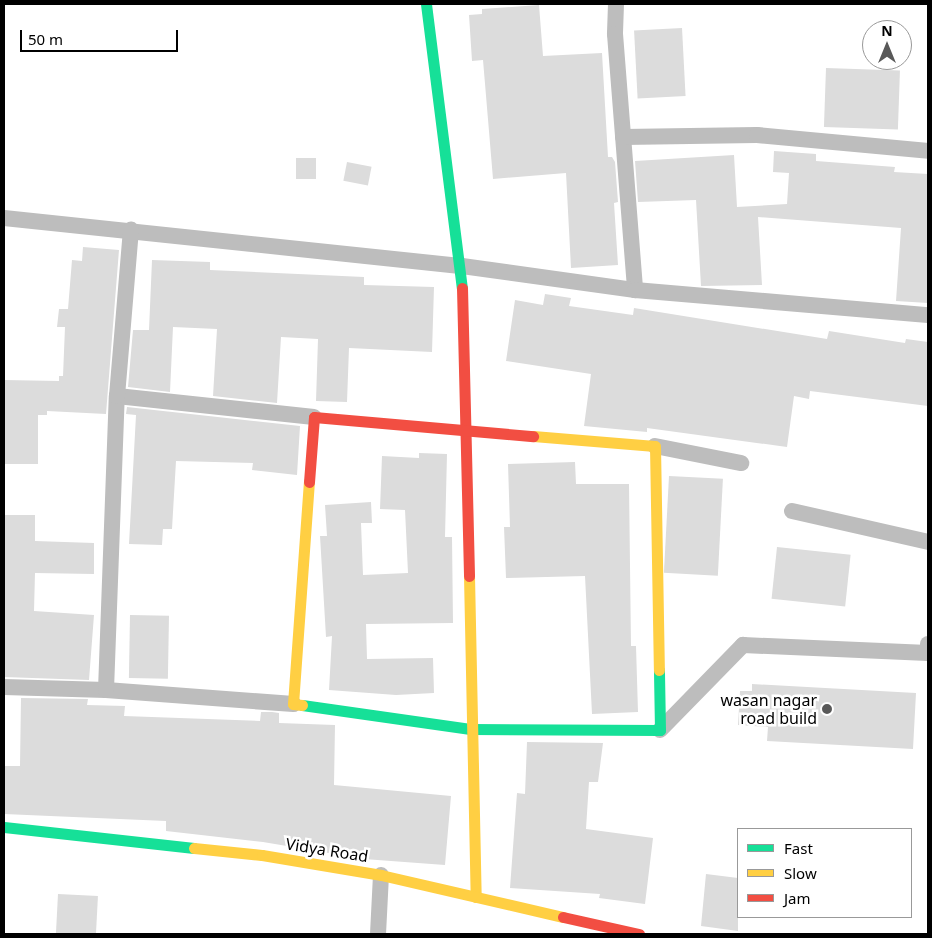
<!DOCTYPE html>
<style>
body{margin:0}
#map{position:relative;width:932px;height:938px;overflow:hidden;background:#fff;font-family:"Noto Sans",sans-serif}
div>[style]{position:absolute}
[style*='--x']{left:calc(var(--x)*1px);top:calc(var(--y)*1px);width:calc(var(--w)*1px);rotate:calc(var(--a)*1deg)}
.building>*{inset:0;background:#dcdcdc;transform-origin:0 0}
.street>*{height:16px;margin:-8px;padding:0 8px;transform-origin:8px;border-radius:8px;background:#bdbdbd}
.fast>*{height:11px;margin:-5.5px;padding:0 5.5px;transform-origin:5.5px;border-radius:5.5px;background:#16e098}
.slow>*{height:11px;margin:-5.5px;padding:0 5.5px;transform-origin:5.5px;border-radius:5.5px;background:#ffcf43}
.jam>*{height:11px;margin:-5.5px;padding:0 5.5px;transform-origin:5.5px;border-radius:5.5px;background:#f24e42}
.dots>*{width:14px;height:14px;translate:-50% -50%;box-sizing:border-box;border:2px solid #fff;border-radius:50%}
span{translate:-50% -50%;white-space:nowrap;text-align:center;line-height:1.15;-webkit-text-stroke:5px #fff;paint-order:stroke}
.poi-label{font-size:16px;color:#000}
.right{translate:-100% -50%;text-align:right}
.street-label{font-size:16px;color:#000}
.frame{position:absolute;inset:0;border:5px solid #000;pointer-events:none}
.legend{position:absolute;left:737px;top:828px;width:175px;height:90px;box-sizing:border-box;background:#fff;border:1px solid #999;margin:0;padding:6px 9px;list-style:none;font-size:15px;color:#000}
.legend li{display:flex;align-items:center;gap:10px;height:25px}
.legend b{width:25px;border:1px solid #999}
.north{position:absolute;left:862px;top:20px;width:50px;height:50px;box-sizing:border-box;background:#fff;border:1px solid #999;border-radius:50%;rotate:0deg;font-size:14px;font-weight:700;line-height:20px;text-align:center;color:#000}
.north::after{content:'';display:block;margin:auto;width:18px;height:22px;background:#595959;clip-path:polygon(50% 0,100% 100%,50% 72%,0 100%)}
.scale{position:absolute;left:20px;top:30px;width:158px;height:22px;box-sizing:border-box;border:2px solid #000;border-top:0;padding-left:6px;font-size:15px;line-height:18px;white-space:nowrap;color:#000;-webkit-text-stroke:4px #fff;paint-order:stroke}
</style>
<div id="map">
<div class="building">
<i style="clip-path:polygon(539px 5px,543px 56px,602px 53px,608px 157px,612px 157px,615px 162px,618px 202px,614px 203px,618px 265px,571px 268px,566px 173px,493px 179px,483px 60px,472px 61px,469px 15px,482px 14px,482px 9px)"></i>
<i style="left:682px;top:28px;width:68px;height:48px;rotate:87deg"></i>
<i style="left:826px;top:68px;width:74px;height:59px;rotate:2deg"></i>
<i style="clip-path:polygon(774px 151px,816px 154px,816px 161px,895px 167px,894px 172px,928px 174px,928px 303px,896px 301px,901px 228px,758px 217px,762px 285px,701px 286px,696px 200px,638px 202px,635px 161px,734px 155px,737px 207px,787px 204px,789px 173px,773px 172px)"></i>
<i style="left:296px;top:158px;width:20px;height:21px"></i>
<i style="left:347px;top:162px;width:25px;height:19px;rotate:11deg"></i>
<i style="clip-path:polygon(83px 247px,119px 250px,106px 414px,47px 411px,47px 415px,38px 415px,38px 464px,4px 464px,4px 380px,59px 381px,59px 376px,63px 376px,65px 327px,57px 327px,59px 309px,68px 309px,72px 260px,82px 261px)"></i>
<i style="clip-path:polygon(152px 260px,210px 262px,210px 270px,364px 277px,364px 285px,434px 287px,432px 352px,349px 348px,347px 402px,316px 401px,318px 339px,281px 337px,277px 403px,213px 396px,217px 329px,173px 327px,170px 392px,128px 387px,133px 330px,149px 330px)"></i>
<i style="clip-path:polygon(545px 294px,571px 298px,569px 306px,633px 315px,634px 308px,827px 339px,829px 331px,905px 343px,906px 339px,928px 342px,928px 406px,810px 391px,809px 399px,794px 396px,787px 447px,647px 428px,647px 432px,584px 426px,591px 374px,506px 361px,515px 300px,543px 305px)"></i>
<i style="clip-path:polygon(127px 407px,300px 426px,297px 475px,252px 470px,253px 463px,176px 461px,172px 529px,163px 529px,162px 545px,129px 544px,136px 415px,126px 414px)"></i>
<i style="clip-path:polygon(419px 453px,447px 454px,445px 537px,452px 537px,453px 623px,366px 624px,367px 659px,433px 658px,434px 693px,396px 695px,329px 690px,332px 636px,326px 637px,320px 536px,327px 536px,325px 505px,371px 502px,372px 523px,361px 523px,363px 575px,408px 573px,405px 510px,380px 509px,382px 456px,419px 458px)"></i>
<i style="clip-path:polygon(575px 462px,576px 484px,629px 484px,631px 646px,636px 646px,638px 712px,592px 714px,585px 576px,506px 578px,504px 527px,510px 527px,508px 464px)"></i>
<i style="left:669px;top:476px;width:54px;height:97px;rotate:3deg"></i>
<i style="clip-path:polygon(4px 515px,35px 515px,35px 541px,94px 543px,94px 574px,35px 573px,34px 611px,94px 615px,89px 680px,4px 677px)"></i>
<i style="left:777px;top:547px;width:74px;height:52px;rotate:6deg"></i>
<i style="left:130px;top:615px;width:39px;height:63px;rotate:1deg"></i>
<i style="clip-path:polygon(752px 684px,916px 693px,913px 749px,767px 741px,768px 727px,738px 725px,740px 691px,752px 691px)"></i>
<i style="clip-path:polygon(21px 698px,88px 699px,87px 705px,125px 706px,124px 716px,260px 721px,261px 712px,272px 712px,279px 713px,279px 723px,335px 725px,334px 785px,451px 796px,445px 865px,364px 859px,263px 842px,166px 831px,166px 821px,4px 814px,4px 766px,20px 766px)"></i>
<i style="clip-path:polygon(527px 742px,603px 743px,598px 782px,589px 782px,586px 829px,653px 838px,645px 904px,599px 898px,600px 894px,510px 888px,517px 793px,525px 794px)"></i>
<i style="clip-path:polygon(706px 874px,738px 878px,738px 931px,701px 926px)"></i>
<i style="left:58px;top:894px;width:40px;height:40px;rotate:3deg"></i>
</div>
<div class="street">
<i style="--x:616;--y:4;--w:30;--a:92"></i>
<i style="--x:615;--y:34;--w:257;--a:85.5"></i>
<i style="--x:623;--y:137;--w:134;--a:-0.9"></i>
<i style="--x:757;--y:135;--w:172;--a:5.3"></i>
<i style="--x:4;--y:218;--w:461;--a:6"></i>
<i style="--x:462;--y:266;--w:175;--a:7.9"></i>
<i style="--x:635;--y:290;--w:294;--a:4.9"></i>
<i style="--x:117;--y:396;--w:198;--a:6.1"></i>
<i style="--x:655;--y:446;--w:88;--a:11.2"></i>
<i style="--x:792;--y:511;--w:139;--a:12.8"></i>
<i style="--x:4;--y:687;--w:102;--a:1.7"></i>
<i style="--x:106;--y:690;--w:188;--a:4.3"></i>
<i style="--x:106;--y:690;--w:294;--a:-87.9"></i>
<i style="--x:117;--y:396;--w:167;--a:-85.2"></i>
<i style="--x:660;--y:730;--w:119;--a:-45.7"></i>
<i style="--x:743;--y:645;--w:185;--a:2.5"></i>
<i style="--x:928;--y:653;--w:9;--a:-90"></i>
<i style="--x:378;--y:934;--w:59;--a:-87.1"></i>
</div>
<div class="fast">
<i style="--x:426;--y:4;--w:286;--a:82.8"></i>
<i style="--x:302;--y:705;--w:170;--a:8.1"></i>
<i style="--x:470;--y:729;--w:190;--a:0.3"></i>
<i style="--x:660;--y:730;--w:60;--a:-91"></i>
<i style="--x:4;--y:827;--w:191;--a:6.3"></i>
</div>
<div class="slow">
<i style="--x:533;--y:436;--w:122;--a:4.7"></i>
<i style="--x:655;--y:446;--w:224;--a:89"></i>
<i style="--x:469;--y:576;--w:321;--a:88.8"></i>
<i style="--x:302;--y:705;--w:9;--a:-174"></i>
<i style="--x:293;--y:704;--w:223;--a:-85.9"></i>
<i style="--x:194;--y:848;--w:68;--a:5.9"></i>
<i style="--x:262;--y:855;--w:121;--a:9.5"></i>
<i style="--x:381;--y:875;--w:187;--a:13"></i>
</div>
<div class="jam">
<i style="--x:462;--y:288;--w:288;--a:88.6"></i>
<i style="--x:314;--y:417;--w:220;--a:5"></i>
<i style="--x:309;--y:482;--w:65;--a:-85.6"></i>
<i style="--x:563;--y:917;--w:78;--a:12.6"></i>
</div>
<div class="dots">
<i style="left:827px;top:709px;background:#595959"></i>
</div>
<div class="poi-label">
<span class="right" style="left:817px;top:709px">wasan nagar<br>road build</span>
</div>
<div class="street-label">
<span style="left:327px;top:850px;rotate:9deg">Vidya Road</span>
</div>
<div class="frame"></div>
<ul class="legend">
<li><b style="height:6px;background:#16e098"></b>Fast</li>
<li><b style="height:6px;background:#ffcf43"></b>Slow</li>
<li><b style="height:6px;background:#f24e42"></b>Jam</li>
</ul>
<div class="north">N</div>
<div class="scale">50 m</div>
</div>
